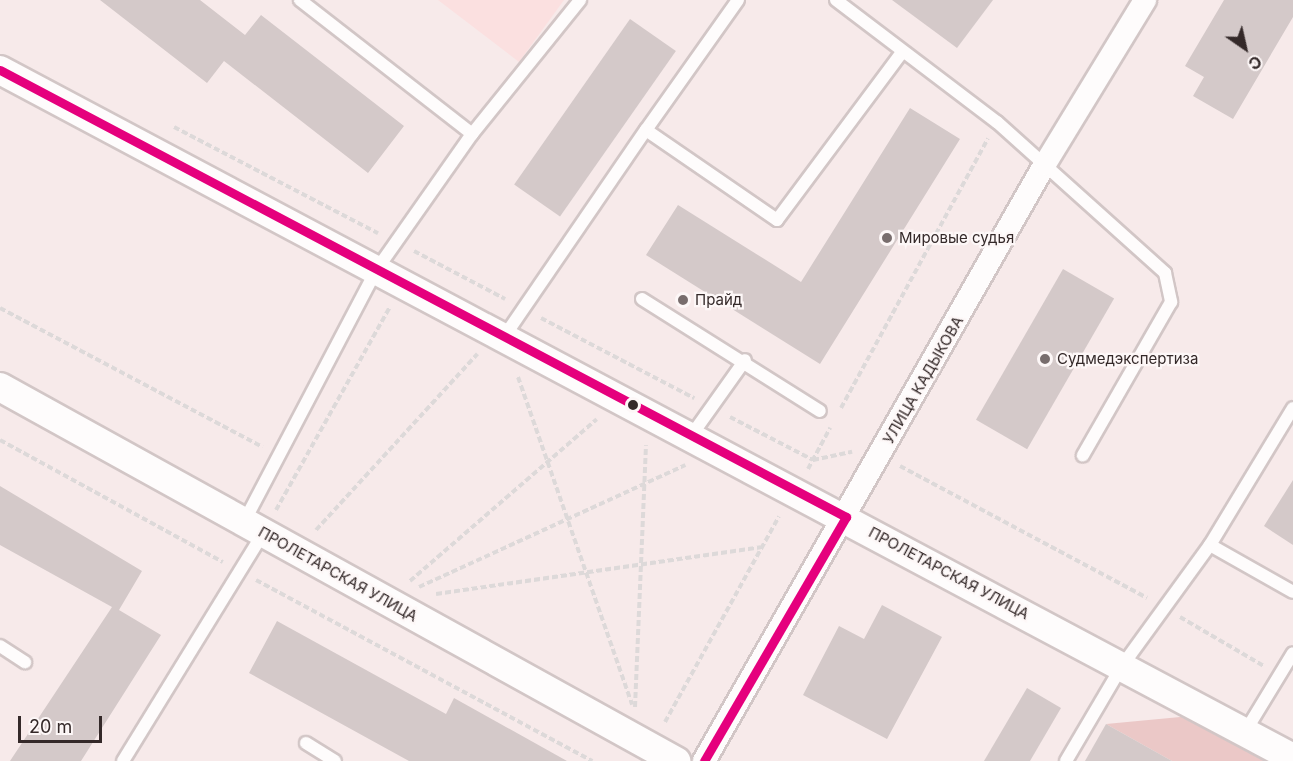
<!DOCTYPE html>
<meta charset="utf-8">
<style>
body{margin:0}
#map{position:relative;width:1293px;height:761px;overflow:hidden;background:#f7eaea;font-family:Inter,sans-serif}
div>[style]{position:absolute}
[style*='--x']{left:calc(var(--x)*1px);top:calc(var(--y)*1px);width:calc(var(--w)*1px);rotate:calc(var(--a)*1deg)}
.built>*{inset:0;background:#fbe0e0}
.green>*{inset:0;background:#ebc8c7}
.building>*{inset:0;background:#d4c9c9;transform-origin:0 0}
.path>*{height:4px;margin-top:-2px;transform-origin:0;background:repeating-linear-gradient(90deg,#ddd9d9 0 6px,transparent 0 9px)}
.roads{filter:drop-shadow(2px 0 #d2c6c6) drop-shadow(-2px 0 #d2c6c6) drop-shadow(0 2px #d2c6c6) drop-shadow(0 -2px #d2c6c6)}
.service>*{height:12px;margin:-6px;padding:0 6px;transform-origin:6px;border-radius:6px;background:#fefcfc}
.minor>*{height:22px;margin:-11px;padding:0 11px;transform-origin:11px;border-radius:11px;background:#fefcfc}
.tertiary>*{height:28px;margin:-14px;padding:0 14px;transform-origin:14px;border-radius:14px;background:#fefcfc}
.bus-1>*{height:9px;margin:-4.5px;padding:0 4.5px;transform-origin:4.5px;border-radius:4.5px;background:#e5007d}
.dots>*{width:16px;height:16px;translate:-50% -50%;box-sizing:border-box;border:3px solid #fdf7f7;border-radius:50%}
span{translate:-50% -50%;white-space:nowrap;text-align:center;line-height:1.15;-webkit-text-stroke:4.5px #fdf7f7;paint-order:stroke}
.poi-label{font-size:15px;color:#342929}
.left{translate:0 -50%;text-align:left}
.street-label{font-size:15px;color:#342929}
.north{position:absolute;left:1215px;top:18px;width:60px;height:60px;-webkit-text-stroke:4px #fdf7f7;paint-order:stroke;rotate:146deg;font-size:16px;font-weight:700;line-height:24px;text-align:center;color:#342929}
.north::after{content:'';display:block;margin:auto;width:21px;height:27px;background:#342929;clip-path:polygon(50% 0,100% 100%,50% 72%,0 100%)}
.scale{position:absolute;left:18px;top:716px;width:84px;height:27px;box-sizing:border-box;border:3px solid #342929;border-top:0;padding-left:8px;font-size:18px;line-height:21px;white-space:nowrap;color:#342929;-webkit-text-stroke:4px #fdf7f7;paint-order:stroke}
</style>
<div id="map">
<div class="built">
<i style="clip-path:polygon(438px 0,564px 0,519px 62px)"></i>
</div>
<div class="green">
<i style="clip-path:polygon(1212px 714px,1293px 761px,1172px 761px,1106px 724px)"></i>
</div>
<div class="building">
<i style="clip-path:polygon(100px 0,200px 0,245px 35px,261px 15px,404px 126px,368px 173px,224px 61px,207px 83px)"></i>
<i style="clip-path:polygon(892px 0,993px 0,957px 48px)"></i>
<i style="clip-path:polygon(1224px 0,1293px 0,1293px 17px,1233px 119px,1193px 96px,1204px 77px,1185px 66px)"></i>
<i style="left:630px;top:19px;width:56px;height:202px;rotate:35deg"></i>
<i style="clip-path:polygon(910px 108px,960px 139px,820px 364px,646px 255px,678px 205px,801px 282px)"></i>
<i style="left:1063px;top:269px;width:59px;height:174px;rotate:30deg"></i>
<i style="clip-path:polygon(1293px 480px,1293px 545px,1264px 526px)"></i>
<i style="clip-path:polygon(0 486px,142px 571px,119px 610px,161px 635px,81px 761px,10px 761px,112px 607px,0 545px)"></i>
<i style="clip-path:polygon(882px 605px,942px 637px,887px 739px,803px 695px,839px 626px,864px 639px)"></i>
<i style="clip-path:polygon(277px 621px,446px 714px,454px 698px,567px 761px,409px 761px,249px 673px)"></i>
<i style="clip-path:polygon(1027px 688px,1061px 708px,1030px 761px,984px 761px)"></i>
<i style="clip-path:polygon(1106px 724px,1172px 761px,1085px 761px)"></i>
</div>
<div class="path">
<i style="--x:174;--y:127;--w:230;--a:27.5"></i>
<i style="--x:414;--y:251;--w:103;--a:27.8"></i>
<i style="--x:0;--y:308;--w:297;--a:27.9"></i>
<i style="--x:541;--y:318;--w:173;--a:27.6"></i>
<i style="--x:518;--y:377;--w:347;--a:70.8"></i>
<i style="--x:841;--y:408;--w:307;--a:-61.4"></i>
<i style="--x:730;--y:417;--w:93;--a:27.4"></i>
<i style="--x:813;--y:460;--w:40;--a:-12"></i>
<i style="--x:0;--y:440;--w:254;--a:28.7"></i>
<i style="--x:900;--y:466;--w:280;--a:28.1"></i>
<i style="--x:808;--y:469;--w:47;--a:-61.8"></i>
<i style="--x:276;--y:510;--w:233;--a:-60.7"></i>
<i style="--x:316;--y:530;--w:239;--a:-47.5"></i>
<i style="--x:256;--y:580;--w:382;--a:28.3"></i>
<i style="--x:410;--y:581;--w:247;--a:-40.9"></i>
<i style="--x:419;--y:587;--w:293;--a:-24.6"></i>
<i style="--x:436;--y:594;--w:328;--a:-8.2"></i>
<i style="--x:1180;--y:617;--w:97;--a:30.3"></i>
<i style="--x:635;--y:707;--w:262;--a:-87.6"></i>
<i style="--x:665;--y:722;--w:235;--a:-61"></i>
</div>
<div class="roads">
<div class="service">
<i style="--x:300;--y:0;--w:218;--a:37.9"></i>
<i style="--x:738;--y:0;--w:159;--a:125.3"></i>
<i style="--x:646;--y:130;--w:159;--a:34.5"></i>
<i style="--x:777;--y:220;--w:209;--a:-53.3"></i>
<i style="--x:836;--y:0;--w:202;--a:37.2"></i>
<i style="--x:997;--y:122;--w:226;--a:41.9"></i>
<i style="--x:1165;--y:273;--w:30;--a:78"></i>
<i style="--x:1171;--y:302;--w:177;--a:119.9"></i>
<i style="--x:642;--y:299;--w:210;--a:32.2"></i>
<i style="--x:504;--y:337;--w:251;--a:-55.6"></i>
<i style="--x:691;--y:436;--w:93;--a:-54.6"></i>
<i style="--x:244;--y:522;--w:282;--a:-62.3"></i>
<i style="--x:375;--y:272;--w:169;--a:-54.9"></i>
<i style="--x:472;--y:134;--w:172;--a:-51.1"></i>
<i style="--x:1210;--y:545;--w:95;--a:29.5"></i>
<i style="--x:0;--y:646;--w:30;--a:33"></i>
<i style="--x:1245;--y:732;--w:92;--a:-58.7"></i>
<i style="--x:306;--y:743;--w:34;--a:32"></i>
<i style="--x:123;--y:761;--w:268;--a:-58.4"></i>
<i style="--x:1066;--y:761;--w:110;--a:-59.5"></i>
<i style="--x:1122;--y:666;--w:150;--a:-54"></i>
<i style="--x:1210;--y:545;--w:160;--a:-58.8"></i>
</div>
<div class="minor">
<i style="--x:704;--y:761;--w:688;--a:-60.27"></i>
<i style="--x:1045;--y:164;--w:192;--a:-58.6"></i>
</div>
<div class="tertiary">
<i style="--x:0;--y:70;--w:1465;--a:28.02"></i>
<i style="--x:0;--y:387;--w:773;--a:28.95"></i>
</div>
</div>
<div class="bus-1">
<i style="--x:0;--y:70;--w:957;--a:27.85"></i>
<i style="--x:846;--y:517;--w:282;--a:120.2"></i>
</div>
<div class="dots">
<i style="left:887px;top:238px;background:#786d6d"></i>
<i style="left:683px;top:300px;background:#786d6d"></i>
<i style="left:1045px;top:359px;background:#786d6d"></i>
<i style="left:633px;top:405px;background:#342929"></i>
</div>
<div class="poi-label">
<span class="left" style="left:899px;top:238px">Мировые судья</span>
<span class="left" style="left:695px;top:300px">Прайд</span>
<span class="left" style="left:1057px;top:359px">Судмедэкспертиза</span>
</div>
<div class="street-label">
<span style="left:923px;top:380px;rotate:-60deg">УЛИЦА КАДЫКОВА</span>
<span style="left:949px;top:573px;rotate:28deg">ПРОЛЕТАРСКАЯ УЛИЦА</span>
<span style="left:338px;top:574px;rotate:29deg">ПРОЛЕТАРСКАЯ УЛИЦА</span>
</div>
<div class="north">С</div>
<div class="scale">20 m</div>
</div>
